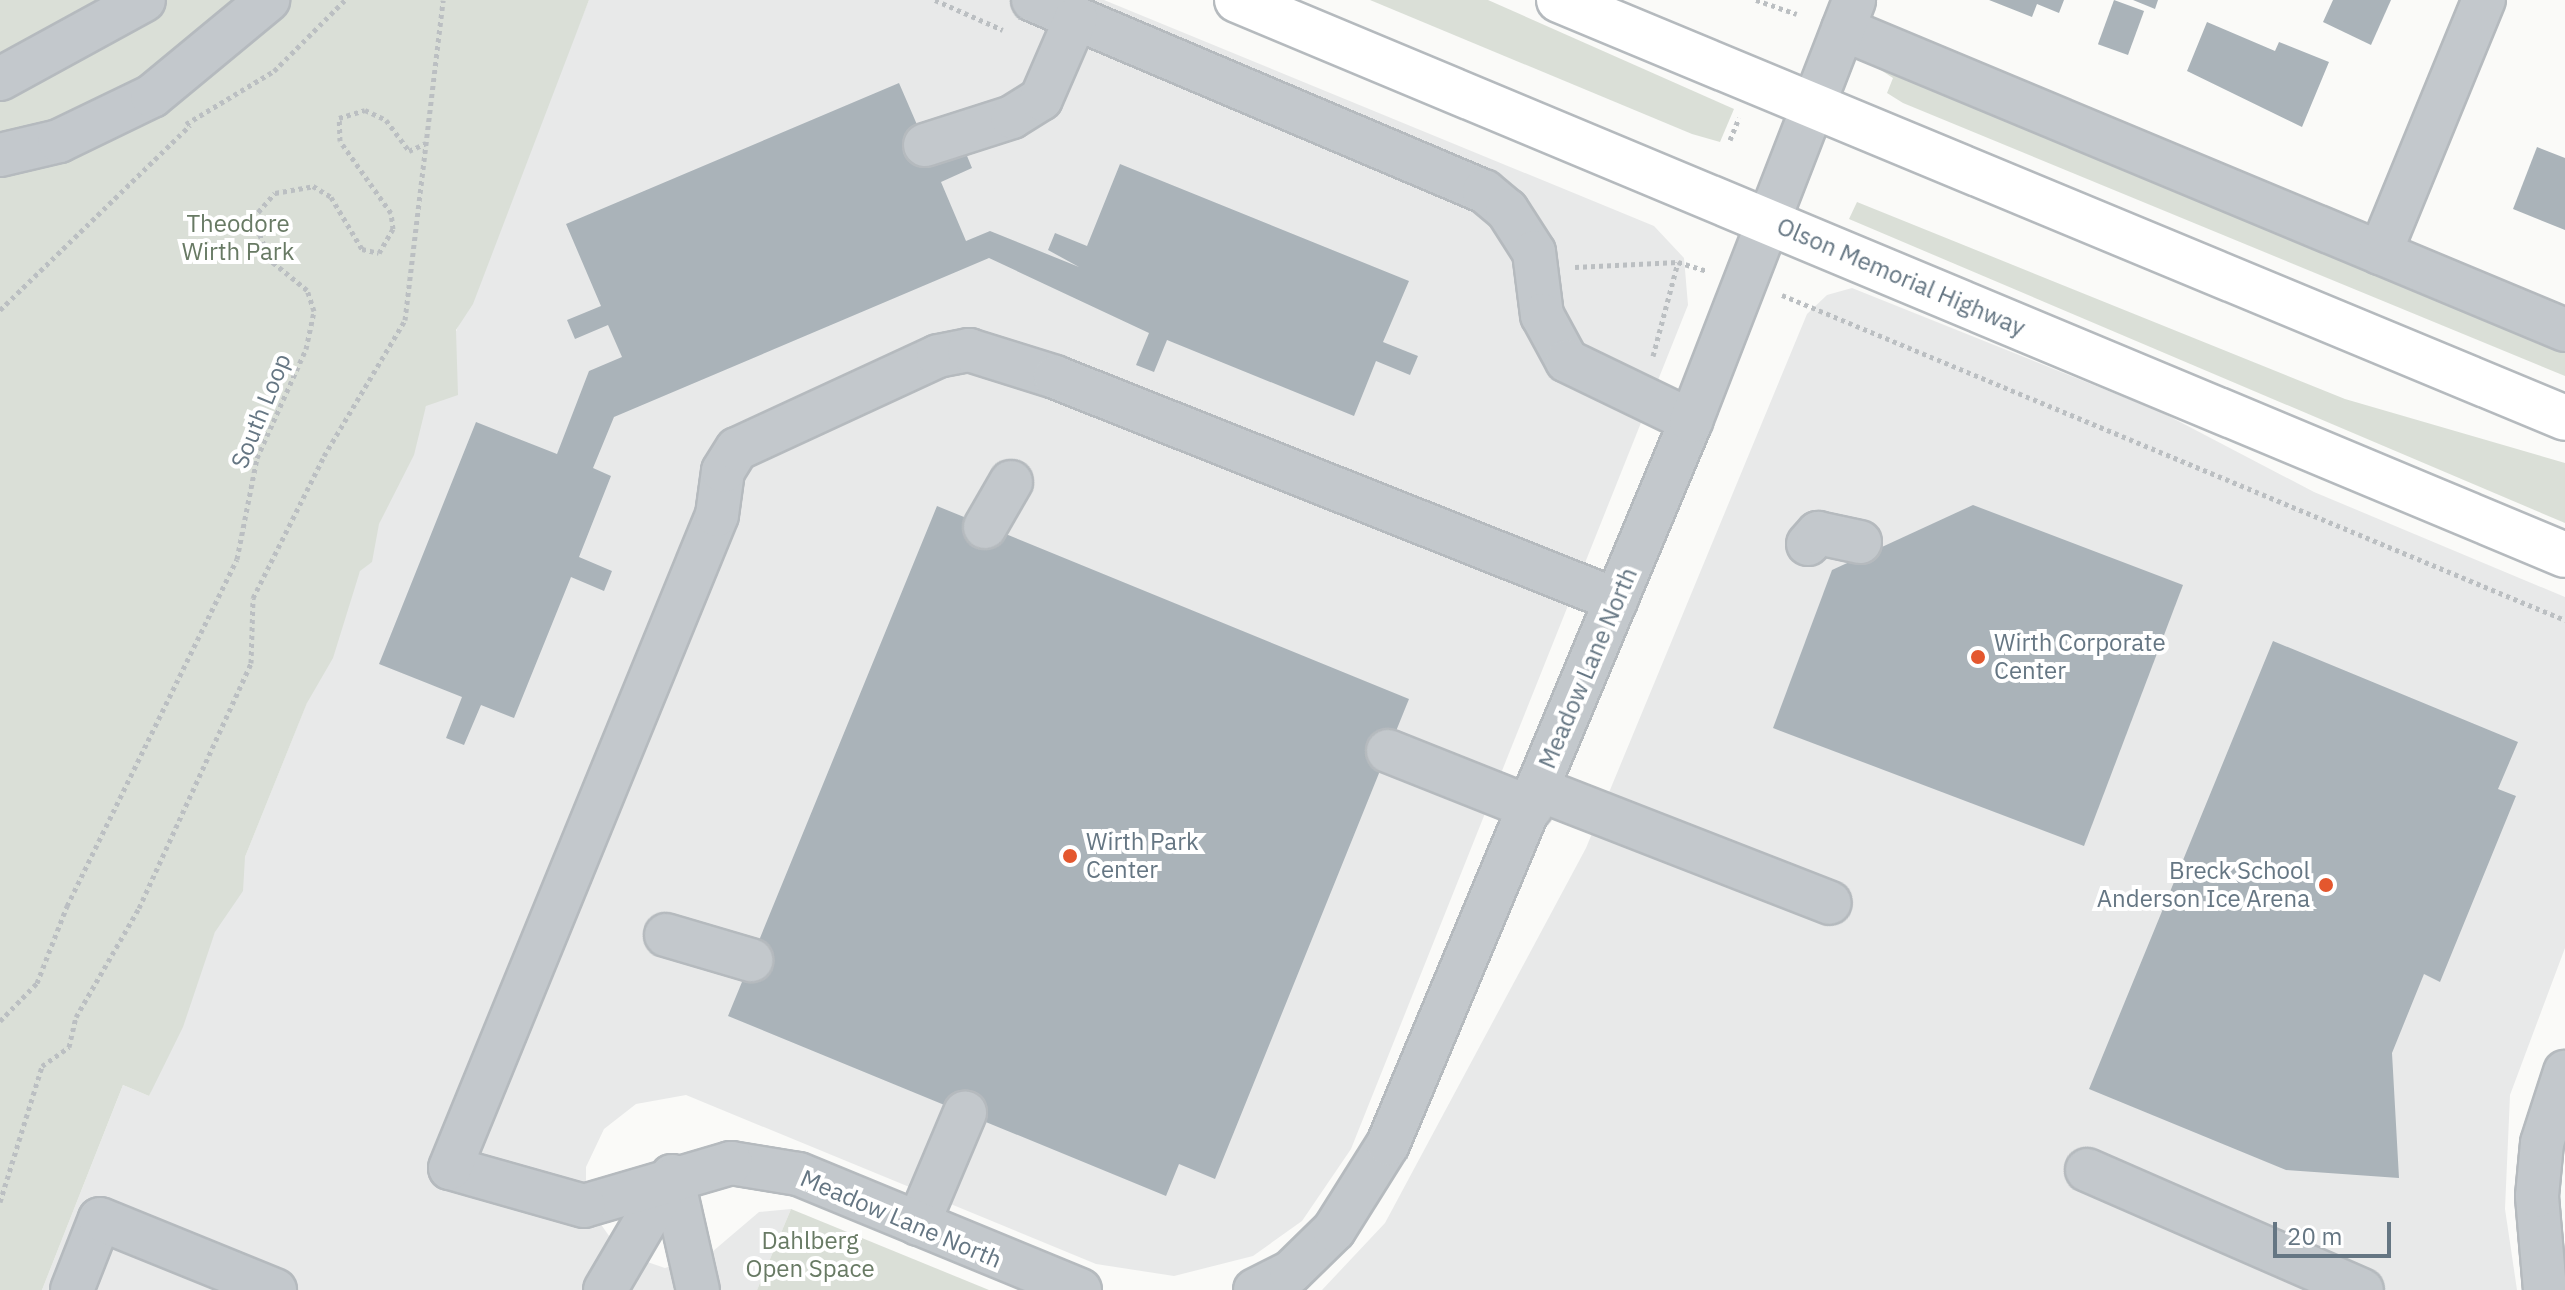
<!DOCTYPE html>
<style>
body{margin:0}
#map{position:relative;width:2565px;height:1290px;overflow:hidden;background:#fafaf8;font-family:"IBM Plex Sans",sans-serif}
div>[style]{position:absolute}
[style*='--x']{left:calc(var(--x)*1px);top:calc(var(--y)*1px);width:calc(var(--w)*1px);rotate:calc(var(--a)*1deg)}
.built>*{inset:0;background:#e8e9e9}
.green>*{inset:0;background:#dadfd7}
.building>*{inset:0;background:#aab3b9;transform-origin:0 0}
.path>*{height:5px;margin-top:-2.5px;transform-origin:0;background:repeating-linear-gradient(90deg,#bbbfc2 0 4px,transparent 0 8px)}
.roads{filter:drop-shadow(2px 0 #b5babe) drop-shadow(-2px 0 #b5babe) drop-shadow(0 2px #b5babe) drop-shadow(0 -2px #b5babe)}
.minor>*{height:42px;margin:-21px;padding:0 21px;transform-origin:21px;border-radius:21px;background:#c3c8cc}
.major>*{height:44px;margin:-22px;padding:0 22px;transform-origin:22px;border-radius:22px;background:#fff}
.dots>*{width:22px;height:22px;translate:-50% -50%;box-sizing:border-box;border:4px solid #fff;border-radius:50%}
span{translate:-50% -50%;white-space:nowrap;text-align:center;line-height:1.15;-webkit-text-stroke:8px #fff;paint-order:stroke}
.park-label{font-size:24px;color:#687a64}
.street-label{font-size:24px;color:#657683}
.poi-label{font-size:24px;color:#657683}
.left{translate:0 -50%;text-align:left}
.right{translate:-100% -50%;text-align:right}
.scale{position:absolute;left:2273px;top:1222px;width:118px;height:36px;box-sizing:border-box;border:4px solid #657683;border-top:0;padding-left:10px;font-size:24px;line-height:28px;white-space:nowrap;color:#657683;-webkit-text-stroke:6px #fff;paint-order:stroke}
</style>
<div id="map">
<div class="built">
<i style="clip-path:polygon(589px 0,1104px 0,1654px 226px,1684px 258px,1688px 305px,1351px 1149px,1302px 1221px,1253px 1256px,1174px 1276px,1096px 1264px,686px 1095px,636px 1104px,604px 1129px,586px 1167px,586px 1203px,621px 1253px,665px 1268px,712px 1252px,759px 1212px,791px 1209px,757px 1290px,42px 1290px,123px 1085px,149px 1096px)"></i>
<i style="clip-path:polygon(1852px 288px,2161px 412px,2314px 492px,2565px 597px,2565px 948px,2510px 1095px,2505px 1209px,2517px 1290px,1322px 1290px,1385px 1223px,1586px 848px,1807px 314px,1827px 295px)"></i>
</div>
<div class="green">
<i style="clip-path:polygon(0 0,589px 0,473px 304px,456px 330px,458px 395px,426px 406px,414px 455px,379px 524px,372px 562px,360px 571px,333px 658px,307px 703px,245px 857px,243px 891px,215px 932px,183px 1027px,149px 1096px,123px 1085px,42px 1290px,0 1290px)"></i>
<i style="clip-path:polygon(1370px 0,1488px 0,1734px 109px,1720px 142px,1692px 134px)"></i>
<i style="clip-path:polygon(1870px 63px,2565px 350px,2565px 376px,1903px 103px,1887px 93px,1893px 78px)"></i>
<i style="clip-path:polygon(1857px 202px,2345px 399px,2565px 463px,2565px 523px,1849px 219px)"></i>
<i style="clip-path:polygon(791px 1209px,989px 1290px,757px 1290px)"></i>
</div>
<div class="building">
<i style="clip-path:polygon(1989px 0,2064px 0,2059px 13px,2037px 4px,2032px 17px)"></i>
<i style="left:2114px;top:0;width:32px;height:47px;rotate:20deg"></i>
<i style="clip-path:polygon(2133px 0,2158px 0,2155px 9px)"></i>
<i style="clip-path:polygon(2333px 0,2391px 0,2371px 45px,2323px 22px)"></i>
<i style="clip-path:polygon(2207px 22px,2275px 51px,2279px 42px,2329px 62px,2302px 127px,2187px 71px)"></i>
<i style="clip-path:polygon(899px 83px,934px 164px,965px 151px,972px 168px,941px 182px,966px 241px,990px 231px,1079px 267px,1048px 250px,1055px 233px,1087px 246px,1120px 164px,1409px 281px,1383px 342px,1418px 356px,1410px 375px,1376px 361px,1354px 416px,1167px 340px,1154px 372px,1136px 365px,1149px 333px,989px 258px,614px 417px,593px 468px,611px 476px,579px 557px,612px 571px,604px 591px,571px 577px,514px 718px,481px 705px,464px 745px,446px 738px,462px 697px,379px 664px,476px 422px,557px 454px,589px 371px,622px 357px,608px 325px,575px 339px,567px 320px,601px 306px,566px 224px)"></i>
<i style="clip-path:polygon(2537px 147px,2565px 158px,2565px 230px,2513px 209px)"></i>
<i style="clip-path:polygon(1973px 505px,2183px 585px,2084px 846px,1773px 728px,1832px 570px)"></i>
<i style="clip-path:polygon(937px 506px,1409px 699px,1215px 1179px,1179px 1164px,1166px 1196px,728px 1016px)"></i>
<i style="clip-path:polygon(2273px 641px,2518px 742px,2498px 789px,2516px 796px,2440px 982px,2424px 974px,2392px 1053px,2399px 1178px,2286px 1170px,2089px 1089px)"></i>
</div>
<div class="path">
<i style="--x:935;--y:0;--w:74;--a:23.8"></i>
<i style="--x:1756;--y:0;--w:43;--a:18.9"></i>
<i style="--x:186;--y:124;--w:103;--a:-31.1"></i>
<i style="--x:274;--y:71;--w:100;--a:-45"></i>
<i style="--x:1730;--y:140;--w:24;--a:-68"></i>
<i style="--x:1575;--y:267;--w:103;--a:-2.8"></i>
<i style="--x:1678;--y:262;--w:31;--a:17"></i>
<i style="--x:1782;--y:295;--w:848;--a:22.54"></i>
<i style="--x:0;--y:310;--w:265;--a:-44.2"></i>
<i style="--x:1653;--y:356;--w:97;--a:-75.1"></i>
<i style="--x:0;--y:1021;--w:53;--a:-45.8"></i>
<i style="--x:37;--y:983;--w:83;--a:-68.7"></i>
<i style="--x:67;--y:906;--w:386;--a:-63.9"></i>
<i style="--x:237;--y:559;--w:103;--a:-78.8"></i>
<i style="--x:257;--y:458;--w:120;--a:-65.8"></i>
<i style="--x:306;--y:349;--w:39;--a:-78"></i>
<i style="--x:314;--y:311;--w:22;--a:-108"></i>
<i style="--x:307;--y:290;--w:48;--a:-141"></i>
<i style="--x:270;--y:260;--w:45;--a:-112"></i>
<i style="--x:253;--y:218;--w:33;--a:-49"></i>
<i style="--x:275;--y:193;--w:39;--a:-10"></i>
<i style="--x:313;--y:186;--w:21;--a:31"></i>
<i style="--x:331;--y:197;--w:61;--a:59.2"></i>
<i style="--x:362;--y:249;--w:17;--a:13"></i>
<i style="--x:379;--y:253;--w:28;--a:-60"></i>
<i style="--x:393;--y:229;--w:16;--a:-97"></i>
<i style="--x:391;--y:213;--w:88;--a:-125.3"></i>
<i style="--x:340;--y:141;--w:23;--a:-92"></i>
<i style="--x:339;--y:118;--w:27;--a:-17"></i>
<i style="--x:365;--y:110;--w:23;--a:25"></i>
<i style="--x:386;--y:120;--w:39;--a:53"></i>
<i style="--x:409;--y:151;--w:19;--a:-25"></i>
<i style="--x:0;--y:1202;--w:142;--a:-72.8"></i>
<i style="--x:42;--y:1066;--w:33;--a:-35"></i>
<i style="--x:69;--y:1047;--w:31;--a:-77"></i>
<i style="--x:76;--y:1017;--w:126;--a:-60"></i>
<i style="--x:139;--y:908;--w:269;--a:-65.4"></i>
<i style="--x:251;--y:663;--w:65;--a:-88.2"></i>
<i style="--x:253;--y:598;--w:159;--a:-63.4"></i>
<i style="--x:324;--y:456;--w:158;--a:-59.2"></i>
<i style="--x:405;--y:320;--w:322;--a:-83.2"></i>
</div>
<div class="roads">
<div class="minor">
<i style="--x:1033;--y:0;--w:490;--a:23"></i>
<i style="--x:1484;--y:191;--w:30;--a:40"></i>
<i style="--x:1507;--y:210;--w:50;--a:57.3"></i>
<i style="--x:1534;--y:252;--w:64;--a:82.8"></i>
<i style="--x:1542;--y:315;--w:52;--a:61.5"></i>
<i style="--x:1567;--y:361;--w:138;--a:25.8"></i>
<i style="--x:1843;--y:29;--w:782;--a:22.63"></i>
<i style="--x:0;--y:79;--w:164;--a:-28.7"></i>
<i style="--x:925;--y:145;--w:91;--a:-17.8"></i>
<i style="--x:1012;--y:117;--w:34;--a:-32"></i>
<i style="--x:1041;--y:99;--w:88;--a:-66.6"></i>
<i style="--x:0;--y:155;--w:61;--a:-13.3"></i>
<i style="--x:59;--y:141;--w:103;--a:-25.8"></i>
<i style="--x:152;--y:96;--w:151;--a:-39.6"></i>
<i style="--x:2380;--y:253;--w:274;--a:-67.7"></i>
<i style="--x:985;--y:527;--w:52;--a:-60"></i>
<i style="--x:1808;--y:544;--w:15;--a:-48"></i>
<i style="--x:1818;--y:533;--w:43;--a:12.1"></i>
<i style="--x:1388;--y:751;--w:154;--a:21.7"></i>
<i style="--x:1538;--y:789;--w:313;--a:21.3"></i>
<i style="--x:666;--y:935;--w:89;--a:16.4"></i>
<i style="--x:2087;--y:1170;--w:300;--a:23.6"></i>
<i style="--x:672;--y:1176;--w:117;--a:77.2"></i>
<i style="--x:918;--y:1224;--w:121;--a:-67.1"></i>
<i style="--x:72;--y:1290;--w:76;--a:-68.5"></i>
<i style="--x:100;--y:1219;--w:189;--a:22.1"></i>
<i style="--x:605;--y:1290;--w:132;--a:-59.6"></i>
<i style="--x:1080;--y:1290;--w:305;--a:-157.6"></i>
<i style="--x:798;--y:1174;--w:68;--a:-170.7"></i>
<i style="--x:731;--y:1163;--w:153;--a:163.7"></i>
<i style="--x:584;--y:1206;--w:139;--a:-164.2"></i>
<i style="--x:450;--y:1168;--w:705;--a:-67.76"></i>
<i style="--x:717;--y:515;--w:44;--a:-82.2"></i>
<i style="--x:723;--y:471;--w:26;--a:-58"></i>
<i style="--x:737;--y:449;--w:221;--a:-24.8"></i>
<i style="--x:938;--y:356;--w:32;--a:-11"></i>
<i style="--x:969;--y:350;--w:90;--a:17.4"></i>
<i style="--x:1055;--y:377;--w:604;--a:21.68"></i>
<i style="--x:1255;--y:1290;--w:40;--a:-26.6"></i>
<i style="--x:1291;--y:1272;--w:60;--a:-44.3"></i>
<i style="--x:1334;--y:1230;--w:102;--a:-57.9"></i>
<i style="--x:1388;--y:1144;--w:784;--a:-67.26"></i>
<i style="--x:1691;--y:421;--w:451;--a:-68.8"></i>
<i style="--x:2545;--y:1290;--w:94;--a:-94.9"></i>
<i style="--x:2537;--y:1196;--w:53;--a:-84.6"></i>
<i style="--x:2542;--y:1143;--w:75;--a:-72.1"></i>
</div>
<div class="major">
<i style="--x:1237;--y:0;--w:1439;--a:22.68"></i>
<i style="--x:1559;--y:0;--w:1089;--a:22.56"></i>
</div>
</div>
<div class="dots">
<i style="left:1978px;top:657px;background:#e4572e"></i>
<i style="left:1070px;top:856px;background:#e4572e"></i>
<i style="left:2326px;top:885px;background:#e4572e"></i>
</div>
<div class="park-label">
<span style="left:238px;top:238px">Theodore<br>Wirth Park</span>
<span style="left:810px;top:1255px">Dahlberg<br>Open Space</span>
</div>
<div class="street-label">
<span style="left:1901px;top:277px;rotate:23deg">Olson Memorial Highway</span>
<span style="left:261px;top:411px;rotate:-68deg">South Loop</span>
<span style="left:1588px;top:668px;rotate:-67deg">Meadow Lane North</span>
<span style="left:901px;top:1219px;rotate:23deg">Meadow Lane North</span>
</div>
<div class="poi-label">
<span class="left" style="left:1994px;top:657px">Wirth Corporate<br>Center</span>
<span class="left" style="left:1086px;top:856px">Wirth Park<br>Center</span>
<span class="right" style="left:2310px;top:885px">Breck School<br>Anderson Ice Arena</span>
</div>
<div class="scale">20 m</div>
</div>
